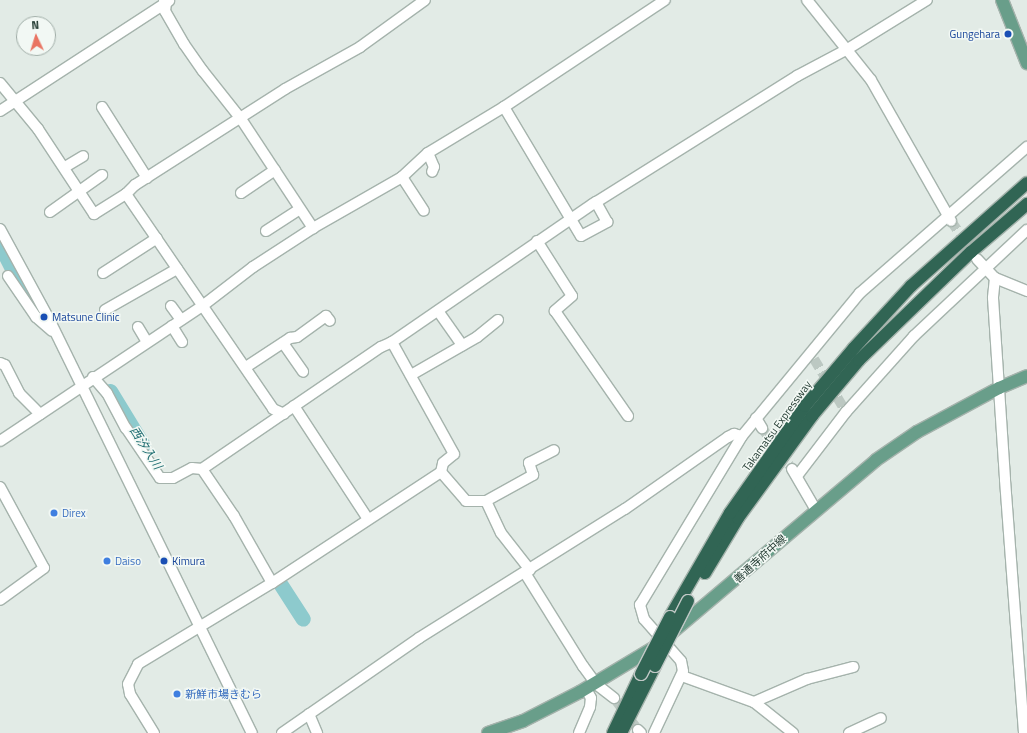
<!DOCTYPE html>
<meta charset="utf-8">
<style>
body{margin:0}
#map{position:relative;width:1027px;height:733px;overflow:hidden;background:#e2ebe6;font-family:"Titillium Web","Noto Sans JP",sans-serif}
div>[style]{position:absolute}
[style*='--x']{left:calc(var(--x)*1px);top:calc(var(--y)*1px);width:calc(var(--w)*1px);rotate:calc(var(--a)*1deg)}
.river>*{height:15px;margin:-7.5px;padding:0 7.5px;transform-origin:7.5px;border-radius:7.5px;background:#8dcacd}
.minor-tunnel>*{height:10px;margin-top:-5px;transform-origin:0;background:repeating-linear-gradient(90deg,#bcc8c2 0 10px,transparent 0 15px)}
.roads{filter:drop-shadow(1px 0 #a5b3ac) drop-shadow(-1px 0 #a5b3ac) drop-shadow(0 1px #a5b3ac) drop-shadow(0 -1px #a5b3ac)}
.minor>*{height:10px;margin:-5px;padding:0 5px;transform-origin:5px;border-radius:5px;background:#fff}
.major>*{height:12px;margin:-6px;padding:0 6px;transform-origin:6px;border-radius:6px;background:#699e8a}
.highway>*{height:12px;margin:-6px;padding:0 6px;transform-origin:6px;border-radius:6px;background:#316554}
.bridges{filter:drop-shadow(1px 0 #c1c8c6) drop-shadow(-1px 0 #c1c8c6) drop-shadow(0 1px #c1c8c6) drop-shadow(0 -1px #c1c8c6)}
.highway-bridge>*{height:12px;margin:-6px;padding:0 6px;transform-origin:6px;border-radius:6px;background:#316554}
.dots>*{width:11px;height:11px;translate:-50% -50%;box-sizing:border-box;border:2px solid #f2f8f4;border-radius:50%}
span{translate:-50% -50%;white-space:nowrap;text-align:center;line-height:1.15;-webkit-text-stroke:3px #f2f8f4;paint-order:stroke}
.transit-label{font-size:11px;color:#164399}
.right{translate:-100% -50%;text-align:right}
.left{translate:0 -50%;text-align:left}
.street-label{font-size:11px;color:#233b32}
.shop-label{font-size:11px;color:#366cbe}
.water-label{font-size:12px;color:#216f73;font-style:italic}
.north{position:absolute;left:16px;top:16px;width:40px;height:40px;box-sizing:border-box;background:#f2f8f4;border:1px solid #9faca6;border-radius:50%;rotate:356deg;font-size:11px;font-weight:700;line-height:16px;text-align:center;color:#233b32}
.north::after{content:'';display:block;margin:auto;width:14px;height:18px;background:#e97462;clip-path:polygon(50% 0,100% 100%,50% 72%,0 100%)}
</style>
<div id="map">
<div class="river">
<i style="--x:0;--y:245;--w:62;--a:63"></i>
<i style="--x:110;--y:391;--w:63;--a:58.6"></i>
<i style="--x:281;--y:585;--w:40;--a:57.1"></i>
</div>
<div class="minor-tunnel">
<i style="--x:951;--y:221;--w:44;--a:55.2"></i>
<i style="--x:814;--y:359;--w:56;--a:58.9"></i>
<i style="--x:762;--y:428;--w:51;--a:53.8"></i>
<i style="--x:614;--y:698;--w:40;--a:53"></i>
</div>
<div class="roads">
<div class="minor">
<i style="--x:164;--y:0;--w:4;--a:56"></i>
<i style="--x:166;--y:3;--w:8;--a:97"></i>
<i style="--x:165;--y:11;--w:38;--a:60"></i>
<i style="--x:184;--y:44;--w:33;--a:55"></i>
<i style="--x:203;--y:71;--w:61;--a:51.6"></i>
<i style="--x:241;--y:119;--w:131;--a:56.6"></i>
<i style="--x:807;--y:0;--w:102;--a:51.3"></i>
<i style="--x:871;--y:80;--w:162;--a:60.4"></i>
<i style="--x:0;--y:83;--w:60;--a:50.4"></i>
<i style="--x:38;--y:129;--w:102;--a:56.6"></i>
<i style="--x:94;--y:214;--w:38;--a:-32"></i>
<i style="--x:126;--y:194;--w:13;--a:-45"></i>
<i style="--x:135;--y:185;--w:178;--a:-32.6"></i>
<i style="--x:285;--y:89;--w:86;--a:-29.2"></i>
<i style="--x:360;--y:47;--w:80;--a:-35.9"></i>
<i style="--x:102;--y:107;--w:84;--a:57.6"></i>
<i style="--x:504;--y:107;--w:150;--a:59.2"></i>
<i style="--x:581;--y:236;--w:30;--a:-28"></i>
<i style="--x:607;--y:222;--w:23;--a:-119"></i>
<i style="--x:0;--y:111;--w:202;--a:-33.1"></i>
<i style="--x:428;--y:153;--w:15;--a:67"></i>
<i style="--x:434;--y:167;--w:5;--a:112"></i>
<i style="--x:65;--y:167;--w:21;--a:-31"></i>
<i style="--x:402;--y:177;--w:40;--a:57.1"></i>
<i style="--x:241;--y:193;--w:41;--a:-34.1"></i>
<i style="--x:126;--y:194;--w:260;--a:55.6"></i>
<i style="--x:273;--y:409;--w:12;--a:24"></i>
<i style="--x:50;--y:212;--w:64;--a:-35.4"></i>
<i style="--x:0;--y:229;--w:100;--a:61.4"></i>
<i style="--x:48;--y:317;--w:463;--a:63.9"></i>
<i style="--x:266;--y:231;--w:40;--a:-32.9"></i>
<i style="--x:537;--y:241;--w:65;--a:57.5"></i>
<i style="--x:572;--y:296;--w:23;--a:139"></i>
<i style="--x:555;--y:311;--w:128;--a:55.2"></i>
<i style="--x:977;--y:259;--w:26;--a:47"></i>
<i style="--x:995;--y:278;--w:35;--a:22"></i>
<i style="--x:103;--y:273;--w:64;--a:-32.9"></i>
<i style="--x:8;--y:276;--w:50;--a:55.7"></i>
<i style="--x:36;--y:317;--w:21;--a:41"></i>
<i style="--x:995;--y:278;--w:20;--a:96"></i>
<i style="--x:993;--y:298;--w:182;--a:86.2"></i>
<i style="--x:1005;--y:480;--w:254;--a:85.7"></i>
<i style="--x:171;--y:306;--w:17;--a:54"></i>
<i style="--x:105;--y:310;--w:83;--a:-29.7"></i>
<i style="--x:438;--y:311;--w:42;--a:54.8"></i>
<i style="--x:172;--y:326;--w:19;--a:58"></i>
<i style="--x:138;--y:327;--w:17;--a:59"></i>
<i style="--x:283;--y:343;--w:35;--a:55"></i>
<i style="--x:0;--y:363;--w:5;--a:22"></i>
<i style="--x:5;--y:365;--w:31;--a:63"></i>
<i style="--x:19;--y:393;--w:30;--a:45"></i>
<i style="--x:246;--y:367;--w:53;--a:-33.4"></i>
<i style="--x:290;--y:338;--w:7;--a:-8"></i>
<i style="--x:297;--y:337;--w:36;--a:-36"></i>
<i style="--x:326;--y:316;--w:6;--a:51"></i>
<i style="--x:411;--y:375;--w:76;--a:-29.9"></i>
<i style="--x:477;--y:337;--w:27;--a:-39"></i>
<i style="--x:93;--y:377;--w:21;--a:49"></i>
<i style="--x:107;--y:393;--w:40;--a:62"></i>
<i style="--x:126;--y:428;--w:60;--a:55.8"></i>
<i style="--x:160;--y:478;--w:13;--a:0"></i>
<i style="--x:173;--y:478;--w:21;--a:-28"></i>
<i style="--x:192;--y:468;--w:10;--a:6"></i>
<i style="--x:202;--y:469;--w:217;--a:-34.3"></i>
<i style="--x:381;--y:347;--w:12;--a:-24"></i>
<i style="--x:392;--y:342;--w:244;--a:-34.5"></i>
<i style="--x:593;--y:204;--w:241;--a:-32.1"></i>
<i style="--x:797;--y:76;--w:55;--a:-28"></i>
<i style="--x:846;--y:50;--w:95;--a:-31.7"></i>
<i style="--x:294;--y:406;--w:135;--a:56.8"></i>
<i style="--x:756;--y:418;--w:12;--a:59"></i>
<i style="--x:0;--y:441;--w:242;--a:-33.7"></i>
<i style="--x:201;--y:307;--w:66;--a:-37.6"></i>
<i style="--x:253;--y:267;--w:72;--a:-33"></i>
<i style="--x:313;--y:228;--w:103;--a:-29.8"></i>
<i style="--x:402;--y:177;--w:35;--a:-43"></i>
<i style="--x:428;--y:153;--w:89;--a:-31.2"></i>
<i style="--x:504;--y:107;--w:193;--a:-33.6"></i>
<i style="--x:202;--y:469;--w:57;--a:55.8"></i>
<i style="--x:234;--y:516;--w:77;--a:60.4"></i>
<i style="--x:792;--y:469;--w:48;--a:59.7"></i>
<i style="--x:441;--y:472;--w:38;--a:49"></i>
<i style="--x:466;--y:501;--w:20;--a:0"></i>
<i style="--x:486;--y:501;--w:35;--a:65"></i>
<i style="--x:501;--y:533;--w:47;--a:51.9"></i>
<i style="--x:797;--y:476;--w:81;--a:-52.6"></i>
<i style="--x:846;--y:412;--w:102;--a:-48.2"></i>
<i style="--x:914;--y:336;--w:155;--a:-43.2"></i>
<i style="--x:0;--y:487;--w:92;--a:61.5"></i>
<i style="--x:44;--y:568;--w:54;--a:144"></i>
<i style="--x:486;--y:501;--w:54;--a:-29"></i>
<i style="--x:533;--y:475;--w:13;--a:-108"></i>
<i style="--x:529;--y:463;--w:28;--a:-27"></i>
<i style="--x:525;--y:573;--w:110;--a:58.1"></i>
<i style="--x:583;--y:666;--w:22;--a:54"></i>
<i style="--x:596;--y:684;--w:23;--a:38"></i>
<i style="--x:682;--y:676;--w:77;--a:19.9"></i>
<i style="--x:754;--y:702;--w:50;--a:38.5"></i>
<i style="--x:754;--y:702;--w:58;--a:-23.5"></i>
<i style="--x:807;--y:679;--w:48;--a:-14.6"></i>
<i style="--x:309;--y:714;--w:21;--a:67"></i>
<i style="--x:638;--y:730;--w:4;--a:45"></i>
<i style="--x:154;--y:733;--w:46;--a:-121.6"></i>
<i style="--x:130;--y:694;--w:10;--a:-101"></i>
<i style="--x:128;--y:684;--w:22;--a:-63"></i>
<i style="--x:138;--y:664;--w:157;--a:-31.2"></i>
<i style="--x:272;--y:583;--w:202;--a:-33.3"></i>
<i style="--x:441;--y:472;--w:9;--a:-77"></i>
<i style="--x:443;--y:463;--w:14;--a:-39"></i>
<i style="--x:454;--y:454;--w:128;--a:-119"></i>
<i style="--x:282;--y:733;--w:167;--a:-34.7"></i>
<i style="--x:419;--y:638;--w:243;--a:-32.1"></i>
<i style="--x:625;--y:509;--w:126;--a:-35"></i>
<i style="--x:728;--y:437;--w:7;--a:-27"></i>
<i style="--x:734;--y:434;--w:8;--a:14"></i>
<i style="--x:579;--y:733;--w:28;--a:-67"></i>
<i style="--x:590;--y:707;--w:9;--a:-84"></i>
<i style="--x:591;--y:698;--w:10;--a:-119"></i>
<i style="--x:654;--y:733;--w:68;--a:-64.9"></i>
<i style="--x:683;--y:671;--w:10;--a:-101"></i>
<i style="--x:681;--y:661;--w:56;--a:-131.4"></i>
<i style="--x:644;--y:619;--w:15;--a:-106"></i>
<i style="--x:640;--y:605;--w:197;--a:-58.9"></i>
<i style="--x:742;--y:436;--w:185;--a:-50.5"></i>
<i style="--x:860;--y:293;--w:222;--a:-41.2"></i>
<i style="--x:849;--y:733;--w:35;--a:-25"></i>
</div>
<div class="major">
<i style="--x:1002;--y:0;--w:68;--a:68.4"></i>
<i style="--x:488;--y:733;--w:37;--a:-19"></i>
<i style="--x:523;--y:721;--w:64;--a:-27"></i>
<i style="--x:580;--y:692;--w:87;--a:-31"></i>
<i style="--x:655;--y:647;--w:289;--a:-40.2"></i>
<i style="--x:876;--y:460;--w:50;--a:-34.3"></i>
<i style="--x:917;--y:432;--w:93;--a:-28.2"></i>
<i style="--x:999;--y:388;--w:30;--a:-23"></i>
</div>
<div class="highway">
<i style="--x:705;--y:573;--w:64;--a:-59"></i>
<i style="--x:738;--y:518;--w:126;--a:-54"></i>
<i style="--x:812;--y:416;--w:73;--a:-50"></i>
<i style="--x:859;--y:360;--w:156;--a:-44"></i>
<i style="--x:971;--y:252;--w:74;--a:-40.6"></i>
<i style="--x:670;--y:617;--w:120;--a:-60"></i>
<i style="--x:730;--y:513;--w:131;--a:-55"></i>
<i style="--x:805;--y:406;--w:76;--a:-49.8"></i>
<i style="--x:854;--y:348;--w:84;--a:-47.4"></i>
<i style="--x:911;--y:286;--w:155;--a:-41.6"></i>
<i style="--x:613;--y:733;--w:65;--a:-64.6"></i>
<i style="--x:621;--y:733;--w:75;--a:-63.1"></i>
</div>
</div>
<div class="bridges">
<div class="highway-bridge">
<i style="--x:655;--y:666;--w:73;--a:-63.1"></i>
<i style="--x:641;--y:674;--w:64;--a:-63"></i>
</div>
</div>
<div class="dots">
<i style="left:1008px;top:34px;background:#1a4fb4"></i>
<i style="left:44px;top:317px;background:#1a4fb4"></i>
<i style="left:54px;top:513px;background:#3f7fe0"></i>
<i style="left:107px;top:561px;background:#3f7fe0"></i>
<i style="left:164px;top:561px;background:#1a4fb4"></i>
<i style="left:177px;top:694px;background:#3f7fe0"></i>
</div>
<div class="transit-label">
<span class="right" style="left:1000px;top:34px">Gungehara</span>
<span class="left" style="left:52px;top:317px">Matsune Clinic</span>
<span class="left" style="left:172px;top:561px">Kimura</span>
</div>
<div class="street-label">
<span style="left:777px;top:426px;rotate:-54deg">Takamatsu Expressway</span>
<span style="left:760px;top:559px;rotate:-42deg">善通寺府中線</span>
</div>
<div class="shop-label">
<span class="left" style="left:62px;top:513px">Direx</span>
<span class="left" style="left:115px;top:561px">Daiso</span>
<span class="left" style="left:185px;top:694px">新鮮市場きむら</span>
</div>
<div class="water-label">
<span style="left:146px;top:448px;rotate:57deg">西汐入川</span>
</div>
<div class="north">N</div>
</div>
